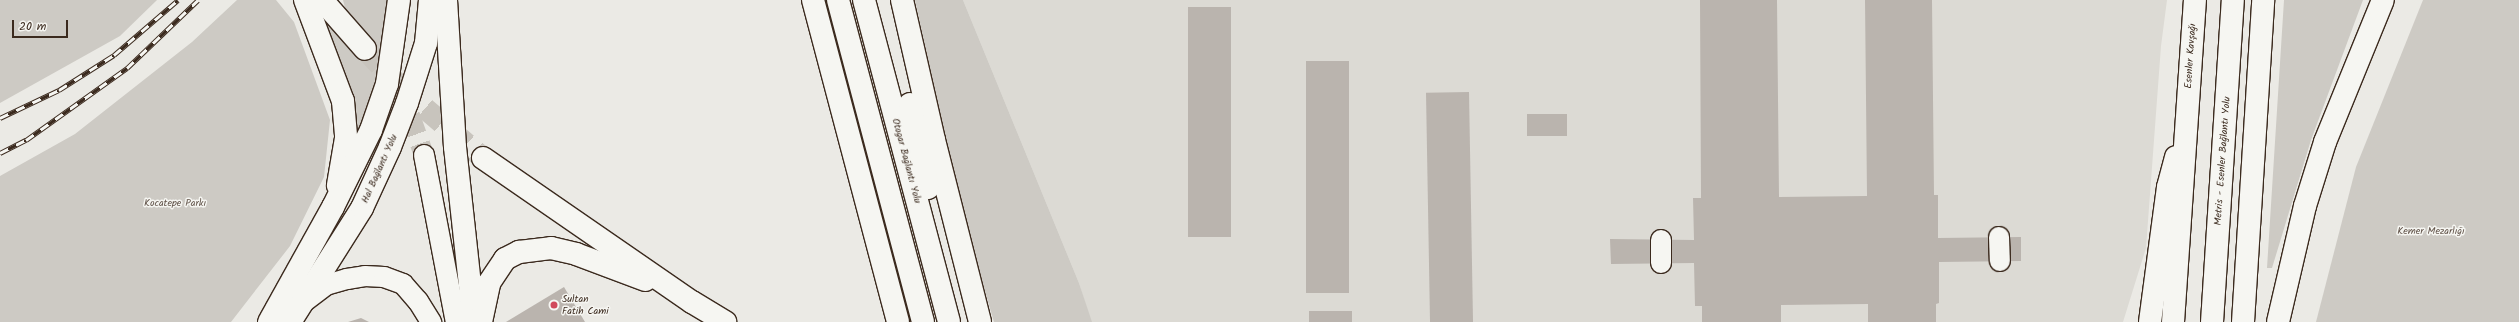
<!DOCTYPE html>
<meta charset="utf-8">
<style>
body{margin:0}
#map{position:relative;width:2519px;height:322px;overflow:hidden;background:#ebeae5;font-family:Kalam,sans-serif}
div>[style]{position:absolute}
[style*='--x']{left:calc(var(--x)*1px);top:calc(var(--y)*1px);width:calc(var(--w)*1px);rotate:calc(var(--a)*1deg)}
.built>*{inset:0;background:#dcdad4}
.green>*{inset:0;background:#cdcac4}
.building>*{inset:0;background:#bab4ae;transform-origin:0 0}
.minor-tunnel>*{height:20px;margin-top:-10px;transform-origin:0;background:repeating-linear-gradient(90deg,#c8c4bd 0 20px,transparent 0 30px)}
.major-tunnel>*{height:22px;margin-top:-11px;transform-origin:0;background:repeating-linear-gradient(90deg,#c8c4bd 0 22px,transparent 0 33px)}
.highway-tunnel>*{height:22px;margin-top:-11px;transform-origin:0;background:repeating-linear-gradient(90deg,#c8c4bd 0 22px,transparent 0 33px)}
.roads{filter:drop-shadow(1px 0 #3b2a1e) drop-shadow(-1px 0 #3b2a1e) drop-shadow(0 1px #3b2a1e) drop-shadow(0 -1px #3b2a1e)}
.minor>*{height:20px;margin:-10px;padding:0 10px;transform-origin:10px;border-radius:10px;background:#f6f6f2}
.major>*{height:22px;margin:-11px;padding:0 11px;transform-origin:11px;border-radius:11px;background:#f6f6f2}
.highway>*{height:22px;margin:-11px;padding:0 11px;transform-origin:11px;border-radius:11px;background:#f6f6f2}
.rail>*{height:4.5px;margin-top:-2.25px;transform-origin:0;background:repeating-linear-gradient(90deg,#f6f6f2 0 9px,#3b2a1e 0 18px);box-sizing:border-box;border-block:1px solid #3b2a1e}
.dots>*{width:11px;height:11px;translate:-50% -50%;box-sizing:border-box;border:2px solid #f6f6f2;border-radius:50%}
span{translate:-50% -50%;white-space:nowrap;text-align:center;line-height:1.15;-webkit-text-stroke:3px #f6f6f2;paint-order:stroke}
.street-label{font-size:10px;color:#3b2a1e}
.park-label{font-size:10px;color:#605248}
.poi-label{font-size:10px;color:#3b2a1e}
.left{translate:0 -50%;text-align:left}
.scale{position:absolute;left:12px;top:20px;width:56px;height:18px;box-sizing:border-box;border:2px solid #3b2a1e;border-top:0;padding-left:5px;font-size:12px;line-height:14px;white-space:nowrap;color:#3b2a1e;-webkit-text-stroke:3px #f6f6f2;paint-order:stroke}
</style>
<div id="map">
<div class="built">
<i style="clip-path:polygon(963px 0,2167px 0,2161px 46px,2146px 248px,2123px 322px,1091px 322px,1079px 283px)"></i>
</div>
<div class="green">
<i style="clip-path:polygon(0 0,157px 0,120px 36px,0 103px)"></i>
<i style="clip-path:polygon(237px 0,276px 0,294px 22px,330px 120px,324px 177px,290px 246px,231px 322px,0 322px,0 176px,75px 134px,192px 42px)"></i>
<i style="clip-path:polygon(343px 0,389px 0,385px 36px,364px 129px,353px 137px,323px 18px,348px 20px)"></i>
<i style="clip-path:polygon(915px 0,963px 0,1079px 283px,1092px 322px,994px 322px,962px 213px)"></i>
<i style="clip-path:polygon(2284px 0,2363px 0,2311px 140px,2272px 268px,2267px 268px)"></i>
<i style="clip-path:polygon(2423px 0,2519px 0,2519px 322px,2316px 322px,2356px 167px)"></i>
</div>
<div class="building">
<i style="clip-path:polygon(1700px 0,1777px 0,1779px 197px,1867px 196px,1865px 0,1932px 0,1934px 195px,1938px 195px,1938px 238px,2021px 237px,2021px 261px,1939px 262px,1939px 303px,1936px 304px,1936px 322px,1868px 322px,1868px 304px,1781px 305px,1781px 322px,1702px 322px,1702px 306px,1695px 306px,1694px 263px,1611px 264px,1610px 239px,1694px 240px,1693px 198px,1701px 198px)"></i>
<i style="left:1188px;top:7px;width:43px;height:230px"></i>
<i style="left:1349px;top:61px;width:232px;height:43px;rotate:90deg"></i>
<i style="left:1469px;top:92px;width:230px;height:43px;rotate:89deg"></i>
<i style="left:1527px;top:114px;width:40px;height:22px"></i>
<i style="clip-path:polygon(564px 287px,585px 322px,506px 322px)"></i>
<i style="left:1309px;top:311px;width:43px;height:11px"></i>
<i style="clip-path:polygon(361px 318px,369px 322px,348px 322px)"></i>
</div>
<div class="minor-tunnel">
<i style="--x:400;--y:87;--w:72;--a:70.6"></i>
</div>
<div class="major-tunnel">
<i style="--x:365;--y:49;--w:52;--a:47.4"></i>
</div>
<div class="highway-tunnel">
<i style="--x:400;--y:87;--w:109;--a:40.5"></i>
</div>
<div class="roads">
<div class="minor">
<i style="--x:424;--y:155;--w:170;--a:79.2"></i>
<i style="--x:1999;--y:237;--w:24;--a:88"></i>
<i style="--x:1661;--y:240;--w:23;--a:90"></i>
<i style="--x:305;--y:301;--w:26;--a:-37"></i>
<i style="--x:326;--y:285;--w:22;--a:-16"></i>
<i style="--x:347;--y:279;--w:18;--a:-9"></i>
<i style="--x:365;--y:276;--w:19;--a:3"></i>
<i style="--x:384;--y:277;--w:20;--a:20"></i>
<i style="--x:403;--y:284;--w:23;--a:49"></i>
<i style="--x:418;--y:301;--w:25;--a:58"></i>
</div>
<div class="major">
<i style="--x:305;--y:0;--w:108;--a:69.4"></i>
<i style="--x:343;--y:101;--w:37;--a:85"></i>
<i style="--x:346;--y:138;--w:48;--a:99.7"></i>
<i style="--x:322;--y:0;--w:65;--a:48.7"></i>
<i style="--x:446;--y:0;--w:147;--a:86.5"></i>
<i style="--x:455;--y:147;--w:176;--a:83.8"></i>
<i style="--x:269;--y:322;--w:132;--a:-60.9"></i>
<i style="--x:333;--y:207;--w:86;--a:-63.7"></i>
<i style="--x:371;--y:130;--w:49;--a:-70.8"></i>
<i style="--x:387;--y:84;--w:85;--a:-81.9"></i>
<i style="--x:290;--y:322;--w:135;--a:-57.7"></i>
<i style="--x:362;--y:208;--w:67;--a:-65.3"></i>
<i style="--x:390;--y:147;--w:47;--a:-68.9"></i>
<i style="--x:407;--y:103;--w:63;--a:-72.4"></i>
<i style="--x:426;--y:43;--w:43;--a:-84.7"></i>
</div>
<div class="highway">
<i style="--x:813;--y:0;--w:333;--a:75.2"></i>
<i style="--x:838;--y:0;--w:333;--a:75.2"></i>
<i style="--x:864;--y:0;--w:333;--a:75.2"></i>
<i style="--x:902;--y:0;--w:144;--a:77.1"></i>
<i style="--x:934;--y:140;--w:188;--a:75.8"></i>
<i style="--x:910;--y:104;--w:86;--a:77.9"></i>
<i style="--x:483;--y:158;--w:254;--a:34.6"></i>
<i style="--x:692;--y:302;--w:39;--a:31"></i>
<i style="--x:481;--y:322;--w:40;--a:-78"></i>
<i style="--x:489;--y:283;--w:29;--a:-56"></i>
<i style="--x:505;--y:259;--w:16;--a:-27"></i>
<i style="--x:519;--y:252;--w:32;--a:-7"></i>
<i style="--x:551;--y:248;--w:26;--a:13"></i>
<i style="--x:576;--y:254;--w:74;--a:20.6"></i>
<i style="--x:2150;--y:322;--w:136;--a:-82.4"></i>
<i style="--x:2168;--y:187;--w:31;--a:-75"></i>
<i style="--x:2173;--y:322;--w:323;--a:-86.1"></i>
<i style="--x:2212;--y:322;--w:323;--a:-86.3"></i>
<i style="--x:2243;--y:322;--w:323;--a:-86.4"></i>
<i style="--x:2278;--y:322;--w:119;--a:-76.9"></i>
<i style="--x:2305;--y:206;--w:67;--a:-72.6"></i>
<i style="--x:2325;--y:142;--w:153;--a:-67.8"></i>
</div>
</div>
<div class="rail">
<i style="--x:0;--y:118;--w:65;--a:-25.4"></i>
<i style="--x:59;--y:90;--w:65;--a:-32.5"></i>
<i style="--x:114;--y:55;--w:84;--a:-40.7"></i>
<i style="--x:0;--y:153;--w:29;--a:-27"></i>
<i style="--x:26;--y:140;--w:124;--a:-35.5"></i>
<i style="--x:127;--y:68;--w:98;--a:-43.8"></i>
</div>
<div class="dots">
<i style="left:554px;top:305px;background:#d1495b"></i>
</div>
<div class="street-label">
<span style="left:2191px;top:56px;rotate:-86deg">Esenler Kavşağı</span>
<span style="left:906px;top:161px;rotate:75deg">Otogar Bağlantı Yolu</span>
<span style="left:2223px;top:161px;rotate:-86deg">Metris - Esenler Bağlantı Yolu</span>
<span style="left:380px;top:169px;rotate:-66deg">Hal Bağlantı Yolu</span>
</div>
<div class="park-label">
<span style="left:175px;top:204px">Kocatepe Parkı</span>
<span style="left:2431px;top:232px">Kemer Mezarlığı</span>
</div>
<div class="poi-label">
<span class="left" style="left:562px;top:305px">Sultan<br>Fatih Cami</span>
</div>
<div class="scale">20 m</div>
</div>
